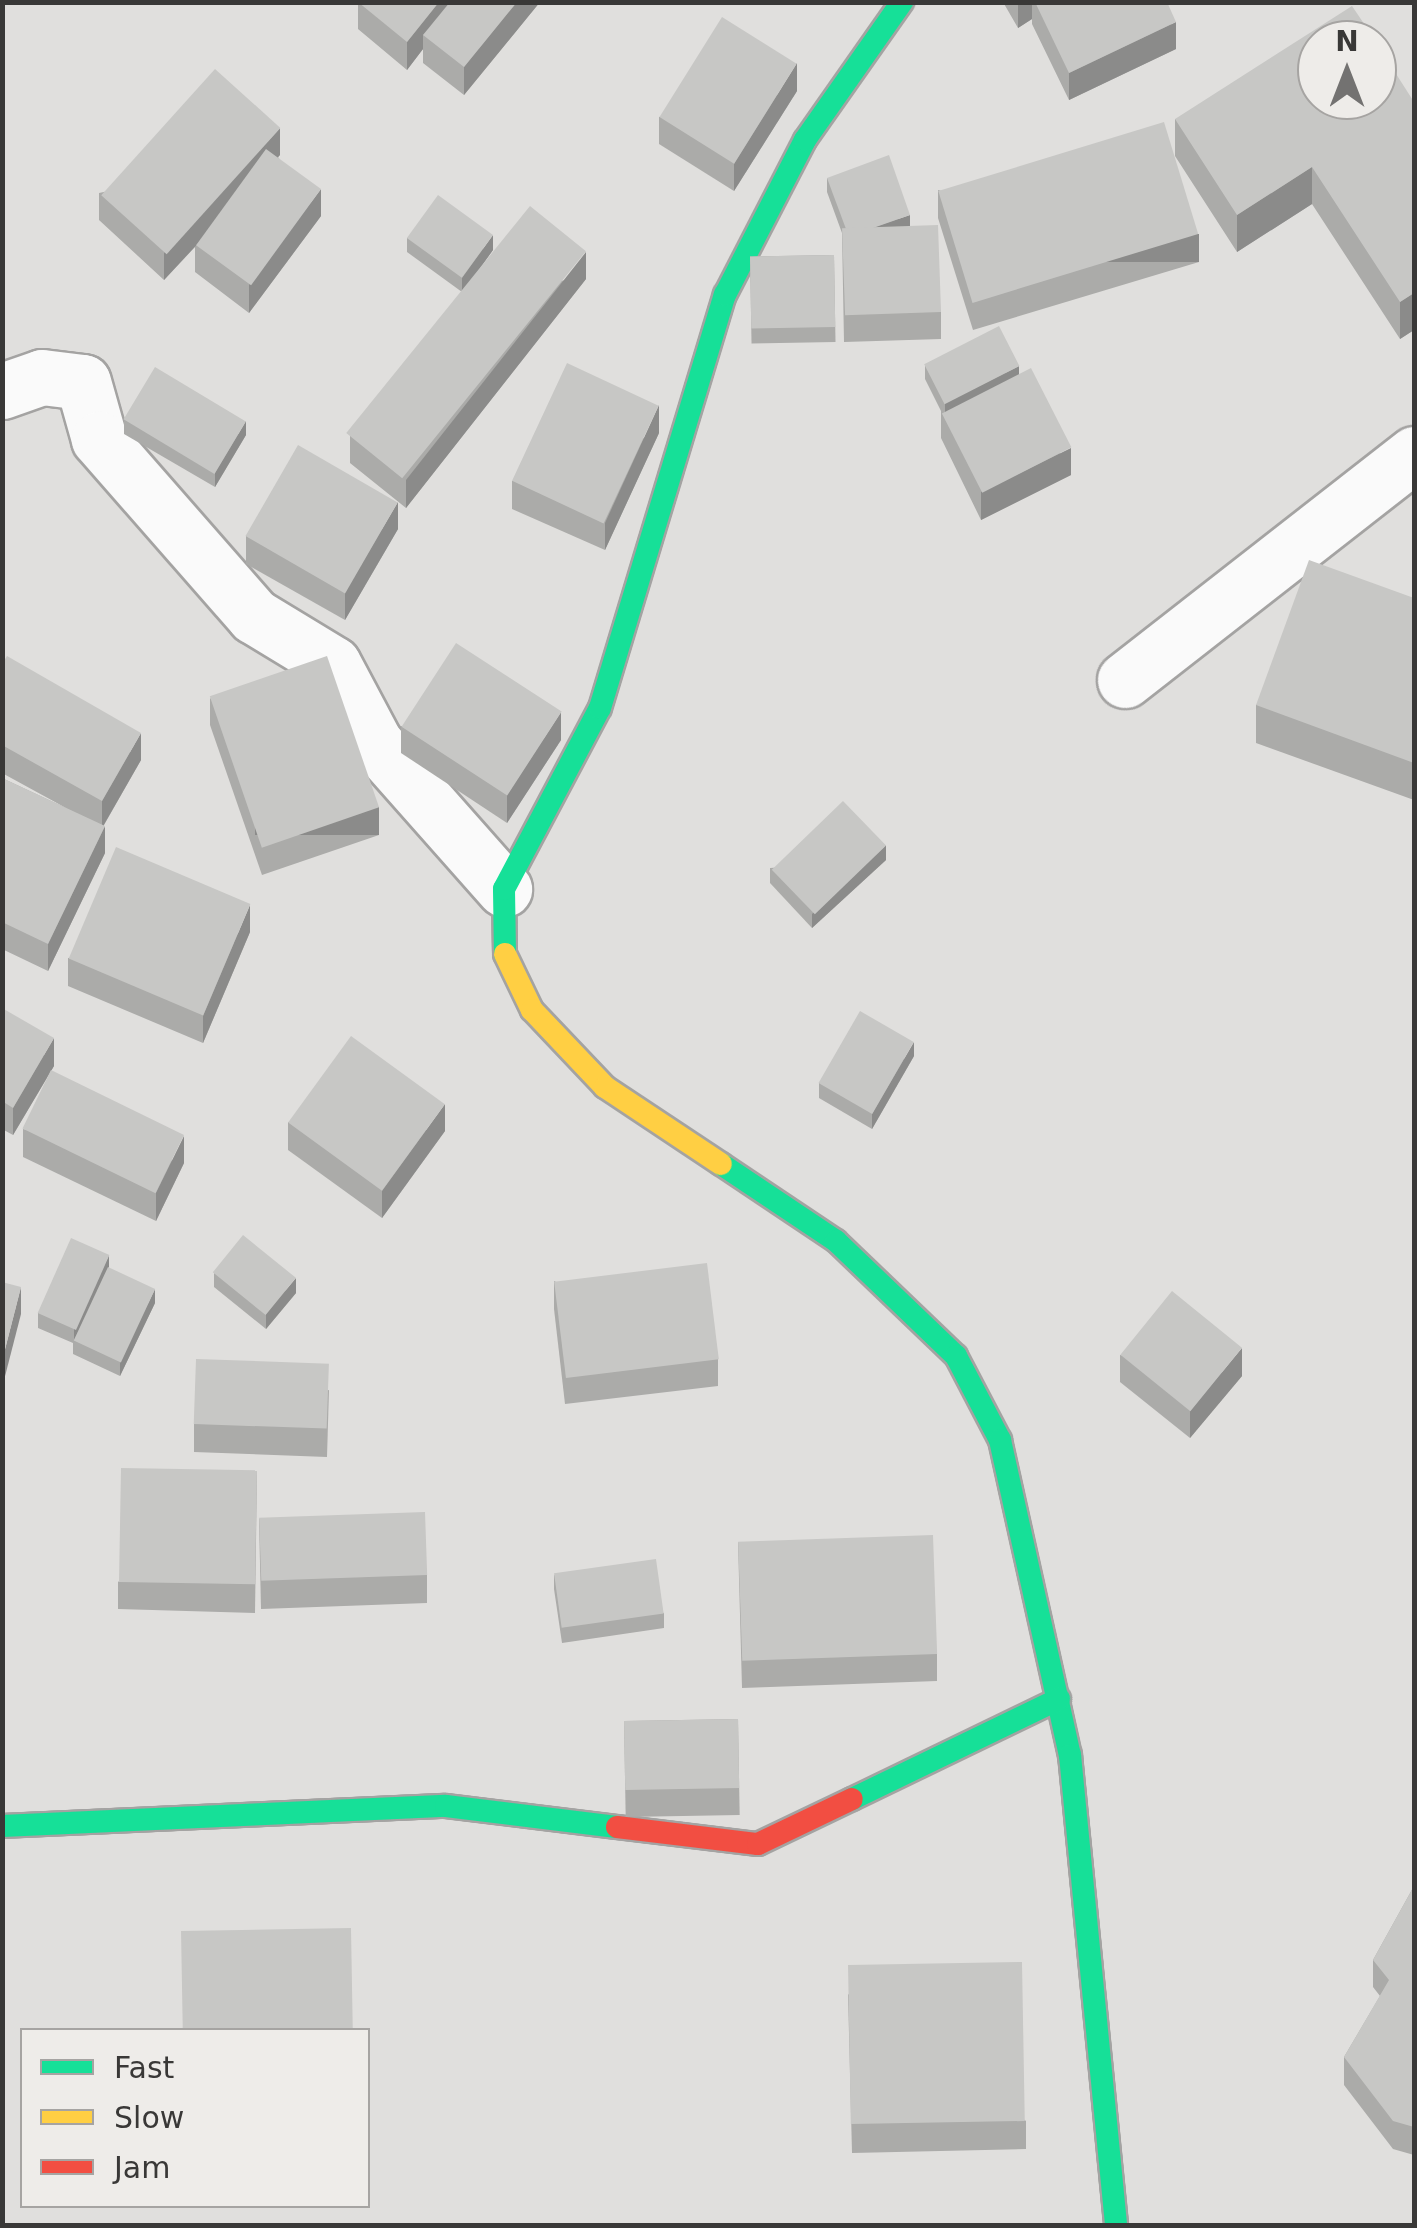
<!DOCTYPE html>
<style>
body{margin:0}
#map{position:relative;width:1417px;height:2228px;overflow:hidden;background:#e0dfdd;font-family:"DejaVu Sans",sans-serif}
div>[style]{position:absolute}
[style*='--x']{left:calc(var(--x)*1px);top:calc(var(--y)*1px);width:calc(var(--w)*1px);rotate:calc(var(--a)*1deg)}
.roads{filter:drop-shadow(2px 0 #a4a3a2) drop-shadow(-2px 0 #a4a3a2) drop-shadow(0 2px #a4a3a2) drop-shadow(0 -2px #a4a3a2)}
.street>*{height:55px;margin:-27.5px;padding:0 27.5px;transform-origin:27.5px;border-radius:27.5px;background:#fafafa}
.fast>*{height:22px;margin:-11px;padding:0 11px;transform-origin:11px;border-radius:11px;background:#16e098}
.slow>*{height:22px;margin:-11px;padding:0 11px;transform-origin:11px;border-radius:11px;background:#ffcf43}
.jam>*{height:22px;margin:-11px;padding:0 11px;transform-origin:11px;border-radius:11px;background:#f24e42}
.wall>*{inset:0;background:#ababa9;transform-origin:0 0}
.shaded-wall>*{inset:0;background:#8b8b8a;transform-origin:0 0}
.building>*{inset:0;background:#c7c7c5;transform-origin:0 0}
span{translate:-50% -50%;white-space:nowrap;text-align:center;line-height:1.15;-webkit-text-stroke:8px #eeece9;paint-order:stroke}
.frame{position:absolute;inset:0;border:5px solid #393837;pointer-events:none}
.legend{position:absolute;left:20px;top:2028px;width:350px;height:180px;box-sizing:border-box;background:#eeece9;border:2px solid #a6a4a2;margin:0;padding:12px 18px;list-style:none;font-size:30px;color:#393837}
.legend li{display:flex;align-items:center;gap:20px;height:50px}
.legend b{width:50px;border:2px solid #a6a4a2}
.north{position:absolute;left:1297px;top:20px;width:100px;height:100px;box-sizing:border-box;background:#eeece9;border:2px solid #a6a4a2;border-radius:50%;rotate:0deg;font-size:28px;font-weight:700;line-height:40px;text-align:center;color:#393837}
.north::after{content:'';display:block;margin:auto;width:35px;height:45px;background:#737271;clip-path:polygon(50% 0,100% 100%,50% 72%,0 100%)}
</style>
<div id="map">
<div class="roads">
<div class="street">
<i style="--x:2;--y:391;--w:42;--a:-19.3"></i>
<i style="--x:42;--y:377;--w:41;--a:7"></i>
<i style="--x:83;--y:382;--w:59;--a:74.3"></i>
<i style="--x:99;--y:439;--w:235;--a:48.8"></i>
<i style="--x:254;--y:616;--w:92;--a:31.3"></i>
<i style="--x:333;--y:664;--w:89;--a:62"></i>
<i style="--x:375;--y:743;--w:195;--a:48.5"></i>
<i style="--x:1125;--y:680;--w:367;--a:-38"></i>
</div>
<div class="fast">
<i style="--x:505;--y:954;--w:65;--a:-90.9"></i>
<i style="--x:504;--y:889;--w:205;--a:-62.1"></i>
<i style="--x:600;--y:708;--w:432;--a:-73.2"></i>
<i style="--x:725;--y:295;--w:174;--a:-62.7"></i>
<i style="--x:805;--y:140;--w:169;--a:-54.9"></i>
<i style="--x:721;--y:1164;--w:138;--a:33.8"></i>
<i style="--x:836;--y:1241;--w:166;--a:43.8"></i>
<i style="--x:956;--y:1356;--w:95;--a:62.4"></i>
<i style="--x:1000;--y:1440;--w:323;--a:77.5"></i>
<i style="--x:1070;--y:1755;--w:473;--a:84.4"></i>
<i style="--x:852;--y:1799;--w:230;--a:-25.8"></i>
<i style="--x:2;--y:1826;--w:444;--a:-2.6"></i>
<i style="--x:446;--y:1806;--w:172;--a:7"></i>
</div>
<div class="slow">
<i style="--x:505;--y:954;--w:62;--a:64.3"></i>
<i style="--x:532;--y:1010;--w:106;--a:46.5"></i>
<i style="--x:605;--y:1087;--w:139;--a:33.6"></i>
</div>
<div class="jam">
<i style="--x:617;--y:1827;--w:142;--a:6.9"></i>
<i style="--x:758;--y:1844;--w:104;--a:-25.6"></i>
</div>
</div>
<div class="wall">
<i style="clip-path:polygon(358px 2px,540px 2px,464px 95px,423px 63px,423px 49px,407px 70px,358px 29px)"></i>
<i style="clip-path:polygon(1003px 2px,1167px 2px,1176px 49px,1069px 100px,1032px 24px,1032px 19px,1018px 28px)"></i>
<i style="clip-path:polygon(797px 91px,734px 191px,659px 144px,659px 117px)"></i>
<i style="clip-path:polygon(1414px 102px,1414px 330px,1400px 339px,1312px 204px,1237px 252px,1175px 156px,1175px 119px)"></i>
<i style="clip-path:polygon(280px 155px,278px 157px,321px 216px,249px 313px,195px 272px,195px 247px,164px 280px,99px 220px,99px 193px)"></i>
<i style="clip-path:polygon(827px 178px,910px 226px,941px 312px,941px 339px,844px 342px,842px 233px,827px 192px)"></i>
<i style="clip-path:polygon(938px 190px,1199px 262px,973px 330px,938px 218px)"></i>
<i style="clip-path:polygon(407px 238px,493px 250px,467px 287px,586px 279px,406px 508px,350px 463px,350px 436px,462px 292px,407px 252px)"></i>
<i style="left:834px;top:255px;width:87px;height:84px;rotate:89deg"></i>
<i style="clip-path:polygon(925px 365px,1019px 374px,1071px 475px,981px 520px,941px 438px,941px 411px,925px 379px)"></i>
<i style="clip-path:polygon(124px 419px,246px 435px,215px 487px,124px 434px)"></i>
<i style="clip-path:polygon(659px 433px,605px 550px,512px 509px,512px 481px)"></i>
<i style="clip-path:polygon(398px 529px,345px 620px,246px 564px,246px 536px)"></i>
<i style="clip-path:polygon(1414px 598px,1414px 800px,1256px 743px,1256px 705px)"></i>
<i style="clip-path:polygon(2px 664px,141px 760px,104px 825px,105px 853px,48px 971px,2px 949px,2px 778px,66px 808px,2px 773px)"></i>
<i style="clip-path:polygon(210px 698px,379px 835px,262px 875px,210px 725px)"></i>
<i style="clip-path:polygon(401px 726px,561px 740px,507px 823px,401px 753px)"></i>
<i style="clip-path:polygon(886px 860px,812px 928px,770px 883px,770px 868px)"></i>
<i style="clip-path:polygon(250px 932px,203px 1043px,68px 986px,68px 958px)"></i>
<i style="clip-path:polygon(2px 1008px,54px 1066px,13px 1135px,2px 1129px)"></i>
<i style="clip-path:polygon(914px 1056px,872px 1129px,819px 1098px,819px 1083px)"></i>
<i style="clip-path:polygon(288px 1122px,445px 1131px,382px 1218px,288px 1150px)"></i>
<i style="clip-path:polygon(23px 1129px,184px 1163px,156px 1221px,23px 1157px)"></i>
<i style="clip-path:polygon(214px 1273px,296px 1293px,266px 1329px,214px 1287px)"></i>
<i style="clip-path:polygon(554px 1281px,718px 1359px,718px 1386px,565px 1404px,554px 1309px)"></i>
<i style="clip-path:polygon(155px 1303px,120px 1376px,73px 1354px,73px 1343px,38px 1328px,38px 1313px)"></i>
<i style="clip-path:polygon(1120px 1355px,1242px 1376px,1190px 1438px,1120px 1382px)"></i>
<i style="clip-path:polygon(329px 1390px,327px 1457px,194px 1452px,194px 1424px)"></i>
<i style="clip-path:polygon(257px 1471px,255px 1613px,118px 1609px,118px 1582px)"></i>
<i style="clip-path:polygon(259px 1519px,427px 1575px,427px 1603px,261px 1609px)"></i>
<i style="clip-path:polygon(738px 1542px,937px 1654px,937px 1681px,742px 1688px)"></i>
<i style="clip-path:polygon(554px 1575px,664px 1613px,664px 1628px,562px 1643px,554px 1589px)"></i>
<i style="left:738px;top:1719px;width:96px;height:114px;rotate:89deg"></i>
<i style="clip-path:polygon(1414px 1886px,1414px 2155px,1393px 2149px,1344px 2085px,1344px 2057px,1380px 1996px,1373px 1987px,1373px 1960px)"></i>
<i style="clip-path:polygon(848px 1994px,1026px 2121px,1026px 2149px,852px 2153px)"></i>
</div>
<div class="shaded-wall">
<i style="clip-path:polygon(439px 2px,461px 2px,423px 35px,423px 49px,407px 70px,407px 42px)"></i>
<i style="clip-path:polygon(517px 2px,540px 2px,464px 95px,464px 67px)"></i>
<i style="clip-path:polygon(1018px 2px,1032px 2px,1032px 19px,1018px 28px)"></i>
<i style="clip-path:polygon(1176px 22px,1176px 49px,1069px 100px,1069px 73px)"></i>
<i style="clip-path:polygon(797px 63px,797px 91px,734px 191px,734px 164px)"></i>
<i style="clip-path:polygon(280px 128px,280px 155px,164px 280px,164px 253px)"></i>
<i style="clip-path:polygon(1312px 167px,1312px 204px,1237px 252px,1237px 215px)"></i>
<i style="clip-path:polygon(321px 189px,321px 216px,249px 313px,249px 285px)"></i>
<i style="clip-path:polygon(910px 215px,910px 230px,848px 236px)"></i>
<i style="left:1199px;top:234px;width:28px;height:236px;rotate:90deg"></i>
<i style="clip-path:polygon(493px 235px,493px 250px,462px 293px,462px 278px)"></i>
<i style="clip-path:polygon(586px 252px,586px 279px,406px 508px,406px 480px)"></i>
<i style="clip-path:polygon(1414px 293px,1414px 330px,1400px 339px,1400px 302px)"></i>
<i style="clip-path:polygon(1019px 366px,1019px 381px,945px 418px,945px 403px)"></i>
<i style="clip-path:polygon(659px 405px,659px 433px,605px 550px,605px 523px)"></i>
<i style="clip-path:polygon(246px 421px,246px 435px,215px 487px,215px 473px)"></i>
<i style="clip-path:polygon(1071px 448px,1071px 475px,981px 520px,981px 492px)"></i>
<i style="clip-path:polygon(398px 502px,398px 529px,345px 620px,345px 592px)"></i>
<i style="clip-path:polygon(561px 712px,561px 740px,507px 823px,507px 795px)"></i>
<i style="clip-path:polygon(141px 733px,141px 760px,102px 828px,102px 801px)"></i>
<i style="left:379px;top:807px;width:28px;height:124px;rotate:90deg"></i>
<i style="clip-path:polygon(105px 826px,105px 853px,48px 971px,48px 944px)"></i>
<i style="clip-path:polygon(886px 845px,886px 860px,812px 928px,812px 914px)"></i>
<i style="clip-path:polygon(250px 905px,250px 932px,203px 1043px,203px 1016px)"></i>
<i style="clip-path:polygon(54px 1038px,54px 1066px,13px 1135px,13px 1108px)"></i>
<i style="clip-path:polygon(914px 1042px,914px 1056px,872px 1129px,872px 1114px)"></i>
<i style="clip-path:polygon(445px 1104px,445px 1131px,382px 1218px,382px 1191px)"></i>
<i style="clip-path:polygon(184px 1136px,184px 1163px,156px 1221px,156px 1193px)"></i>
<i style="clip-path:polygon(109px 1255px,109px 1270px,74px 1340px,74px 1329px)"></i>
<i style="clip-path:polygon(296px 1278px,296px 1293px,266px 1329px,266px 1314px)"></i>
<i style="clip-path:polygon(21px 1287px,21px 1314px,2px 1388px,2px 1361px)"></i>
<i style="clip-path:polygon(155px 1289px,155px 1303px,120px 1376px,120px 1361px)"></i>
<i style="clip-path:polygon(1242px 1348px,1242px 1376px,1190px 1438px,1190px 1411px)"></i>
</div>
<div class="building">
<i style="clip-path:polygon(358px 2px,439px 2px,407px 42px)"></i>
<i style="clip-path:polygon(450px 2px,517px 2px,464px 67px,423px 35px)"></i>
<i style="clip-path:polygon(1035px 2px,1167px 2px,1176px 22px,1069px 73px)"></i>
<i style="clip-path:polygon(1352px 6px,1375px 40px,1317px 40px,1317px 100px,1377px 100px,1377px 44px,1414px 102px,1414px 293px,1400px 302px,1312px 167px,1237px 215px,1175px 119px)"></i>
<i style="left:722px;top:17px;width:88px;height:118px;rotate:32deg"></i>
<i style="left:215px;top:69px;width:88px;height:170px;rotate:42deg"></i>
<i style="left:1164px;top:122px;width:117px;height:236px;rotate:73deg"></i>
<i style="left:266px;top:149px;width:68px;height:119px;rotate:36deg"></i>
<i style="clip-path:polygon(889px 155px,910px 215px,873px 228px,846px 229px,827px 178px)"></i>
<i style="left:438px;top:195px;width:68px;height:53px;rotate:36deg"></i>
<i style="left:530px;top:206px;width:72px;height:292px;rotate:39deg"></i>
<i style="left:938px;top:225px;width:87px;height:96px;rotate:88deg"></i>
<i style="left:834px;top:255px;width:72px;height:84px;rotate:89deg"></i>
<i style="left:999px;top:326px;width:45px;height:84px;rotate:63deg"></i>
<i style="left:567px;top:363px;width:101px;height:130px;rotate:25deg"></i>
<i style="left:155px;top:367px;width:106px;height:61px;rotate:31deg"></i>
<i style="left:1031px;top:368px;width:89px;height:100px;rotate:63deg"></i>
<i style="left:298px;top:445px;width:115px;height:105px;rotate:30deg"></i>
<i style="clip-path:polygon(1309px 560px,1414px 598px,1414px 763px,1256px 705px)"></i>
<i style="left:456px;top:643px;width:126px;height:100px;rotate:33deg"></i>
<i style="clip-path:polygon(7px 656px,141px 733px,102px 801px,2px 745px,2px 664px)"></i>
<i style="left:327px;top:656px;width:160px;height:124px;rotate:71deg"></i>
<i style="clip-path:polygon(2px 778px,105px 826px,48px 944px,2px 922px)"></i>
<i style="left:843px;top:801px;width:62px;height:99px;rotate:46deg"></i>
<i style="left:116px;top:847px;width:146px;height:121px;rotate:23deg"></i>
<i style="clip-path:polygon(2px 1008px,54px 1038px,13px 1108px,2px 1101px)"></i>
<i style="left:860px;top:1011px;width:62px;height:83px;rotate:30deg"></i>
<i style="left:351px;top:1036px;width:116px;height:107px;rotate:36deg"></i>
<i style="left:51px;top:1070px;width:148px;height:65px;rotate:26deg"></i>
<i style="left:243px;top:1235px;width:68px;height:48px;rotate:39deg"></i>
<i style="left:71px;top:1238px;width:42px;height:82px;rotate:24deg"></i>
<i style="left:707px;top:1263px;width:97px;height:154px;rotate:83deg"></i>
<i style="left:108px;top:1267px;width:52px;height:81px;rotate:25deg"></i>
<i style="clip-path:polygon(2px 1282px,21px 1287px,2px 1361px)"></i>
<i style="left:1172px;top:1291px;width:90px;height:82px;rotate:39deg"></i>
<i style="left:196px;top:1359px;width:133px;height:65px;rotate:2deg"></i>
<i style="left:121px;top:1468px;width:136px;height:114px;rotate:1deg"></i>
<i style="left:425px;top:1512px;width:63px;height:166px;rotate:88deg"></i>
<i style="left:933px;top:1535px;width:119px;height:195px;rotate:88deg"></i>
<i style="left:656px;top:1559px;width:55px;height:103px;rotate:82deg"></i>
<i style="left:738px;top:1719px;width:69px;height:114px;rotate:89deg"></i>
<i style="clip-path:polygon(1414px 1886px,1414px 2127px,1393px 2121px,1344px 2057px,1389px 1980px,1373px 1960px)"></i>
<i style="left:351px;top:1928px;width:102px;height:170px;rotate:89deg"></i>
<i style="left:1022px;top:1962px;width:159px;height:174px;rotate:89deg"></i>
</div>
<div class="frame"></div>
<ul class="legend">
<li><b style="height:12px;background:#16e098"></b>Fast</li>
<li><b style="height:12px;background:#ffcf43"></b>Slow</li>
<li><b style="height:12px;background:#f24e42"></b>Jam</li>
</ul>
<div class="north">N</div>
</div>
